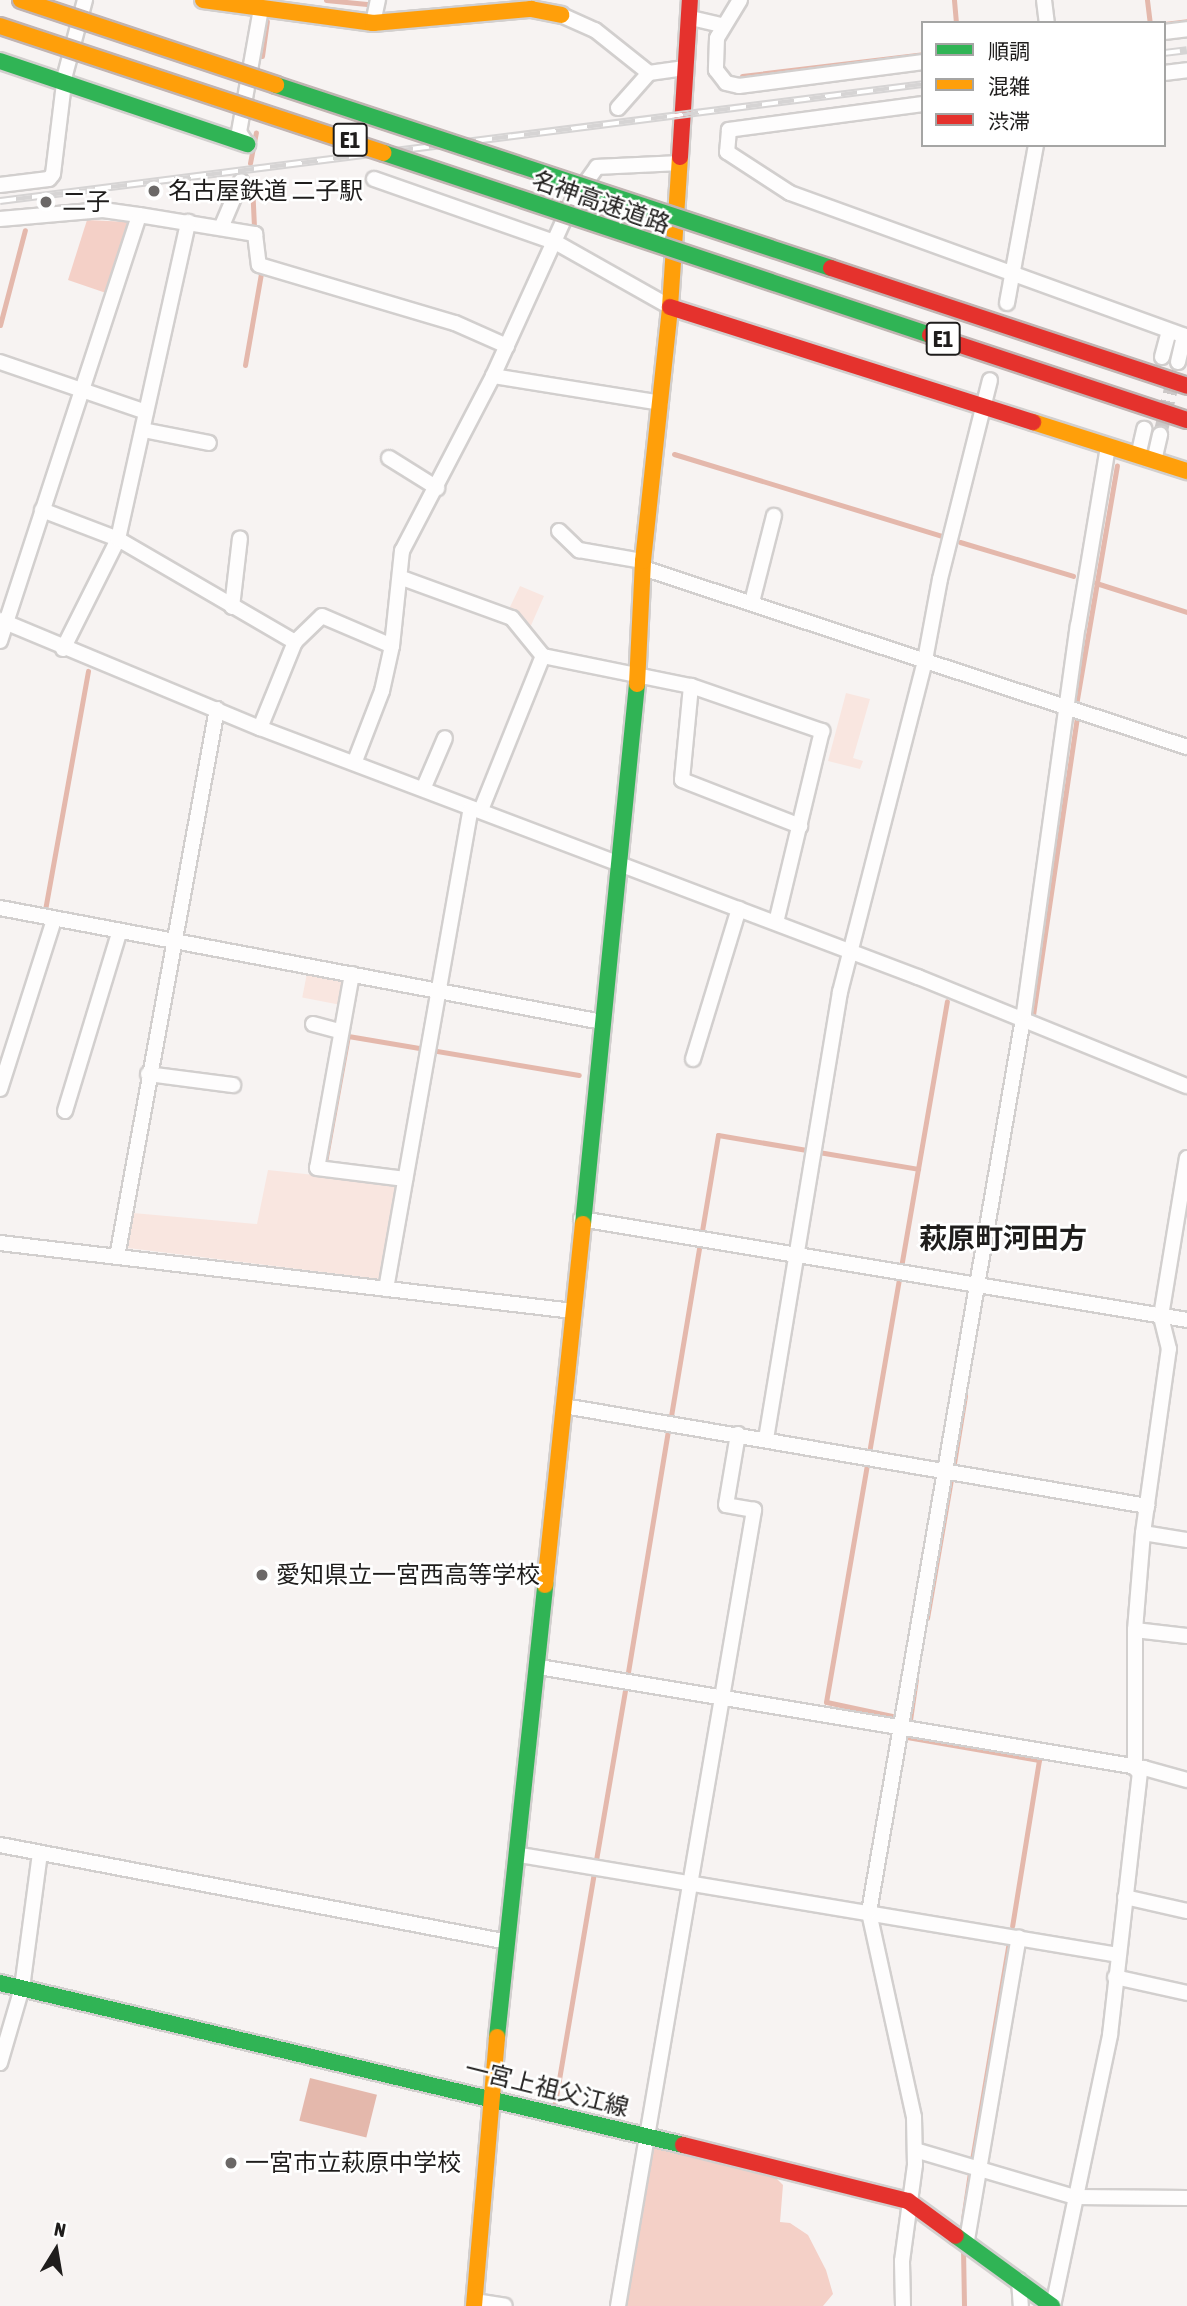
<!DOCTYPE html>
<meta charset="utf-8">
<style>
body{margin:0}
#map{position:relative;width:1187px;height:2306px;overflow:hidden;background:#f7f3f2;font-family:"Asap Condensed","Noto Sans JP",sans-serif}
div>[style]{position:absolute}
[style*='--x']{left:calc(var(--x)*1px);top:calc(var(--y)*1px);width:calc(var(--w)*1px);rotate:calc(var(--a)*1deg)}
.green>*{inset:0;background:#f9e6e0;transform-origin:0 0}
.forest>*{inset:0;background:#f4d0c7}
.water>*{inset:0;background:#e4b8ac;transform-origin:0 0}
.stream>*{height:5px;margin:-2.5px;padding:0 2.5px;transform-origin:2.5px;border-radius:2.5px;background:#e4b8ac}
.street-tunnel>*{height:14px;margin-top:-7px;transform-origin:0;background:repeating-linear-gradient(90deg,#ccc8c7 0 14px,transparent 0 21px)}
.roads{filter:drop-shadow(2px 0 #d2cfce) drop-shadow(-2px 0 #d2cfce) drop-shadow(0 2px #d2cfce) drop-shadow(0 -2px #d2cfce)}
.street>*{height:14px;margin:-7px;padding:0 7px;transform-origin:7px;border-radius:7px;background:#fefdfd}
.fast>*{height:16px;margin:-8px;padding:0 8px;transform-origin:8px;border-radius:8px;background:#30b455}
.slow>*{height:16px;margin:-8px;padding:0 8px;transform-origin:8px;border-radius:8px;background:#ff9f0a}
.jam>*{height:16px;margin:-8px;padding:0 8px;transform-origin:8px;border-radius:8px;background:#e5322d}
.rail>*{height:8px;margin-top:-4px;transform-origin:0;background:repeating-linear-gradient(90deg,#fff 0 16px,#d6d4d4 0 32px);box-sizing:border-box;border-block:2px solid #d6d4d4}
.bridges{filter:drop-shadow(2px 0 #c1b4b2) drop-shadow(-2px 0 #c1b4b2) drop-shadow(0 2px #c1b4b2) drop-shadow(0 -2px #c1b4b2)}
.fast-bridge>*{height:16px;margin:-8px;padding:0 8px;transform-origin:8px;border-radius:8px;background:#30b455}
.slow-bridge>*{height:16px;margin:-8px;padding:0 8px;transform-origin:8px;border-radius:8px;background:#ff9f0a}
.jam-bridge>*{height:16px;margin:-8px;padding:0 8px;transform-origin:8px;border-radius:8px;background:#e5322d}
.dots>*{width:19px;height:19px;translate:-50% -50%;box-sizing:border-box;border:4px solid #fff;border-radius:50%}
span{translate:-50% -50%;white-space:nowrap;text-align:center;line-height:1.15;-webkit-text-stroke:5px #fff;paint-order:stroke}
.shield-label span{padding:2px 5px;background:#fff;border:2px solid;border-radius:5px;-webkit-text-stroke-width:0}
.shield-label{font-size:23px;color:#1f1d1c;font-weight:700}
.poi-label{font-size:24px;color:#1f1d1c}
.left{translate:0 -50%;text-align:left}
.street-label{font-size:24px;color:#1f1d1c}
.quarter-label{font-size:28px;color:#1f1d1c;font-weight:700}
.legend{position:absolute;left:921px;top:21px;width:245px;height:126px;box-sizing:border-box;background:#fff;border:2px solid #a5a5a4;margin:0;padding:9px 12px;list-style:none;font-size:21px;color:#1f1d1c}
.legend li{display:flex;align-items:center;gap:14px;height:35px}
.legend b{width:35px;border:2px solid #a5a5a4}
.north{position:absolute;left:21px;top:2215px;width:70px;height:70px;-webkit-text-stroke:5px #fff;paint-order:stroke;rotate:11deg;font-size:19px;font-weight:700;line-height:28px;text-align:center;color:#1f1d1c}
.north::after{content:'';display:block;margin:auto;width:24px;height:32px;background:#1f1d1c;clip-path:polygon(50% 0,100% 100%,50% 72%,0 100%)}
</style>
<div id="map">
<div class="green">
<i style="clip-path:polygon(520px 586px,544px 596px,529px 630px,520px 615px,509px 609px)"></i>
<i style="clip-path:polygon(846px 693px,870px 699px,853px 758px,863px 761px,860px 769px,828px 761px)"></i>
<i style="left:308px;top:968px;width:42px;height:30px;rotate:11deg"></i>
<i style="clip-path:polygon(268px 1170px,398px 1184px,379px 1279px,128px 1248px,133px 1213px,257px 1224px)"></i>
</div>
<div class="forest">
<i style="clip-path:polygon(87px 220px,129px 222px,106px 293px,68px 280px)"></i>
<i style="clip-path:polygon(648px 2143px,775px 2177px,783px 2185px,780px 2222px,790px 2223px,808px 2235px,826px 2270px,833px 2294px,823px 2306px,621px 2306px)"></i>
</div>
<div class="water">
<i style="left:310px;top:2078px;width:69px;height:44px;rotate:14deg"></i>
</div>
<div class="stream">
<i style="--x:326;--y:0;--w:41;--a:5.6"></i>
<i style="--x:954;--y:0;--w:23;--a:85"></i>
<i style="--x:1147;--y:0;--w:23;--a:83"></i>
<i style="--x:1164;--y:24;--w:23;--a:-7"></i>
<i style="--x:262;--y:56;--w:35;--a:-82"></i>
<i style="--x:742;--y:76;--w:182;--a:-6.9"></i>
<i style="--x:250;--y:163;--w:31;--a:-79"></i>
<i style="--x:252;--y:183;--w:44;--a:87.4"></i>
<i style="--x:0;--y:325;--w:98;--a:-75.3"></i>
<i style="--x:245;--y:365;--w:93;--a:-80.1"></i>
<i style="--x:674;--y:454;--w:284;--a:17"></i>
<i style="--x:960;--y:542;--w:118;--a:16.7"></i>
<i style="--x:1096;--y:583;--w:96;--a:17.7"></i>
<i style="--x:1076;--y:705;--w:243;--a:-80.3"></i>
<i style="--x:39;--y:909;--w:6;--a:9"></i>
<i style="--x:45;--y:910;--w:243;--a:-79.8"></i>
<i style="--x:1033;--y:1015;--w:301;--a:-81.6"></i>
<i style="--x:325;--y:1162;--w:128;--a:-79.7"></i>
<i style="--x:348;--y:1036;--w:234;--a:9.6"></i>
<i style="--x:671;--y:1416;--w:285;--a:-80.5"></i>
<i style="--x:718;--y:1135;--w:203;--a:9.6"></i>
<i style="--x:954;--y:1463;--w:68;--a:-80.7"></i>
<i style="--x:927;--y:1618;--w:141;--a:-80.2"></i>
<i style="--x:628;--y:1672;--w:244;--a:-80.6"></i>
<i style="--x:892;--y:1716;--w:67;--a:-168"></i>
<i style="--x:826;--y:1702;--w:711;--a:-80.21"></i>
<i style="--x:910;--y:1720;--w:41;--a:-81.7"></i>
<i style="--x:907;--y:1737;--w:134;--a:9.9"></i>
<i style="--x:1039;--y:1760;--w:168;--a:99.2"></i>
<i style="--x:596;--y:1860;--w:172;--a:-80.3"></i>
<i style="--x:555;--y:2103;--w:234;--a:-80.4"></i>
<i style="--x:972;--y:2160;--w:221;--a:-80.4"></i>
<i style="--x:963;--y:2219;--w:48;--a:-81.5"></i>
<i style="--x:963;--y:2248;--w:58;--a:89"></i>
<i style="--x:611;--y:2306;--w:16;--a:-79"></i>
</div>
<div class="street-tunnel">
<i style="--x:1160;--y:435;--w:61;--a:-76.7"></i>
</div>
<div class="roads">
<div class="street">
<i style="--x:740;--y:0;--w:44;--a:121.2"></i>
<i style="--x:717;--y:38;--w:32;--a:92"></i>
<i style="--x:716;--y:70;--w:16;--a:52"></i>
<i style="--x:726;--y:83;--w:13;--a:13"></i>
<i style="--x:739;--y:86;--w:186;--a:-7.4"></i>
<i style="--x:1044;--y:0;--w:23;--a:83"></i>
<i style="--x:561;--y:15;--w:37;--a:24"></i>
<i style="--x:595;--y:30;--w:69;--a:38.5"></i>
<i style="--x:649;--y:73;--w:36;--a:-8"></i>
<i style="--x:691;--y:18;--w:32;--a:13"></i>
<i style="--x:373;--y:23;--w:24;--a:-78"></i>
<i style="--x:1164;--y:32;--w:23;--a:-7"></i>
<i style="--x:1164;--y:73;--w:23;--a:-7"></i>
<i style="--x:923;--y:104;--w:196;--a:172.4"></i>
<i style="--x:729;--y:130;--w:22;--a:95"></i>
<i style="--x:727;--y:152;--w:75;--a:33.1"></i>
<i style="--x:790;--y:193;--w:422;--a:19.9"></i>
<i style="--x:618;--y:108;--w:47;--a:-48.5"></i>
<i style="--x:247;--y:144;--w:14;--a:-124"></i>
<i style="--x:239;--y:132;--w:126;--a:-79.9"></i>
<i style="--x:374;--y:179;--w:194;--a:19.3"></i>
<i style="--x:557;--y:243;--w:130;--a:29.5"></i>
<i style="--x:0;--y:185;--w:49;--a:-7"></i>
<i style="--x:49;--y:179;--w:6;--a:-51"></i>
<i style="--x:53;--y:174;--w:100;--a:-83.1"></i>
<i style="--x:65;--y:75;--w:78;--a:-75.1"></i>
<i style="--x:0;--y:219;--w:103;--a:-5"></i>
<i style="--x:103;--y:210;--w:36;--a:8"></i>
<i style="--x:221;--y:228;--w:51;--a:-66.9"></i>
<i style="--x:1007;--y:303;--w:161;--a:-79.6"></i>
<i style="--x:1162;--y:357;--w:27;--a:-75"></i>
<i style="--x:0;--y:362;--w:154;--a:18.9"></i>
<i style="--x:1178;--y:362;--w:27;--a:-77"></i>
<i style="--x:493;--y:376;--w:170;--a:9.1"></i>
<i style="--x:143;--y:430;--w:67;--a:11.1"></i>
<i style="--x:1138;--y:456;--w:28;--a:-77"></i>
<i style="--x:389;--y:458;--w:57;--a:32"></i>
<i style="--x:1154;--y:461;--w:27;--a:-77"></i>
<i style="--x:42;--y:510;--w:81;--a:20.9"></i>
<i style="--x:118;--y:539;--w:205;--a:30.2"></i>
<i style="--x:295;--y:642;--w:37;--a:-44"></i>
<i style="--x:322;--y:616;--w:76;--a:23.2"></i>
<i style="--x:559;--y:531;--w:28;--a:44"></i>
<i style="--x:579;--y:550;--w:65;--a:9.8"></i>
<i style="--x:646;--y:569;--w:570;--a:18.21"></i>
<i style="--x:402;--y:578;--w:117;--a:20"></i>
<i style="--x:512;--y:618;--w:49;--a:50.8"></i>
<i style="--x:543;--y:656;--w:151;--a:11.5"></i>
<i style="--x:691;--y:686;--w:139;--a:19"></i>
<i style="--x:822;--y:731;--w:197;--a:103.5"></i>
<i style="--x:752;--y:602;--w:89;--a:-75.7"></i>
<i style="--x:232;--y:607;--w:69;--a:-83.4"></i>
<i style="--x:0;--y:620;--w:282;--a:22.6"></i>
<i style="--x:260;--y:728;--w:704;--a:20.73"></i>
<i style="--x:918;--y:977;--w:290;--a:22.1"></i>
<i style="--x:0;--y:641;--w:448;--a:-71.9"></i>
<i style="--x:139;--y:215;--w:118;--a:9.3"></i>
<i style="--x:255;--y:234;--w:31;--a:83"></i>
<i style="--x:259;--y:265;--w:204;--a:16.5"></i>
<i style="--x:455;--y:323;--w:57;--a:23.9"></i>
<i style="--x:63;--y:649;--w:123;--a:-63.4"></i>
<i style="--x:118;--y:539;--w:325;--a:-77.5"></i>
<i style="--x:691;--y:686;--w:94;--a:95.5"></i>
<i style="--x:682;--y:780;--w:127;--a:21.3"></i>
<i style="--x:260;--y:728;--w:93;--a:-67.9"></i>
<i style="--x:355;--y:761;--w:75;--a:-68.9"></i>
<i style="--x:382;--y:691;--w:46;--a:-77.5"></i>
<i style="--x:392;--y:646;--w:96;--a:-84"></i>
<i style="--x:402;--y:551;--w:197;--a:-62.5"></i>
<i style="--x:493;--y:376;--w:191;--a:-65.6"></i>
<i style="--x:572;--y:202;--w:43;--a:-54.5"></i>
<i style="--x:597;--y:167;--w:82;--a:-2.8"></i>
<i style="--x:424;--y:787;--w:53;--a:-66.8"></i>
<i style="--x:481;--y:810;--w:166;--a:-68.1"></i>
<i style="--x:0;--y:908;--w:613;--a:10.72"></i>
<i style="--x:352;--y:974;--w:197;--a:100.2"></i>
<i style="--x:317;--y:1168;--w:89;--a:7.1"></i>
<i style="--x:313;--y:1024;--w:28;--a:15"></i>
<i style="--x:693;--y:1059;--w:157;--a:-73"></i>
<i style="--x:148;--y:1074;--w:86;--a:7.4"></i>
<i style="--x:0;--y:1089;--w:177;--a:-72.3"></i>
<i style="--x:65;--y:1111;--w:186;--a:-73.1"></i>
<i style="--x:581;--y:1219;--w:614;--a:9.46"></i>
<i style="--x:0;--y:1243;--w:577;--a:6.77"></i>
<i style="--x:117;--y:1257;--w:557;--a:-79.66"></i>
<i style="--x:386;--y:1289;--w:488;--a:-80"></i>
<i style="--x:564;--y:1406;--w:592;--a:9.73"></i>
<i style="--x:766;--y:1439;--w:453;--a:-80.6"></i>
<i style="--x:840;--y:992;--w:343;--a:-75.6"></i>
<i style="--x:925;--y:660;--w:82;--a:-79.5"></i>
<i style="--x:940;--y:579;--w:205;--a:-75.9"></i>
<i style="--x:1143;--y:1533;--w:45;--a:9"></i>
<i style="--x:1135;--y:1630;--w:52;--a:6.6"></i>
<i style="--x:539;--y:1667;--w:613;--a:9.48"></i>
<i style="--x:1144;--y:1768;--w:45;--a:15.6"></i>
<i style="--x:0;--y:1845;--w:517;--a:10.81"></i>
<i style="--x:520;--y:1855;--w:606;--a:9.49"></i>
<i style="--x:1125;--y:1897;--w:64;--a:12.7"></i>
<i style="--x:1115;--y:1977;--w:74;--a:12.5"></i>
<i style="--x:0;--y:2063;--w:78;--a:-73.7"></i>
<i style="--x:22;--y:1988;--w:136;--a:-82.4"></i>
<i style="--x:915;--y:2150;--w:167;--a:16.4"></i>
<i style="--x:1075;--y:2197;--w:112;--a:0.5"></i>
<i style="--x:967;--y:2240;--w:307;--a:-80.3"></i>
<i style="--x:1019;--y:2280;--w:26;--a:86"></i>
<i style="--x:475;--y:2301;--w:30;--a:9"></i>
<i style="--x:618;--y:2306;--w:808;--a:-80.3"></i>
<i style="--x:754;--y:1510;--w:28;--a:-170"></i>
<i style="--x:726;--y:1505;--w:72;--a:-80.4"></i>
<i style="--x:903;--y:2306;--w:45;--a:-91.3"></i>
<i style="--x:902;--y:2261;--w:97;--a:-82.3"></i>
<i style="--x:915;--y:2165;--w:48;--a:-91.2"></i>
<i style="--x:914;--y:2117;--w:210;--a:-102.4"></i>
<i style="--x:869;--y:1912;--w:912;--a:-80.22"></i>
<i style="--x:1024;--y:1013;--w:391;--a:-82.1"></i>
<i style="--x:1078;--y:626;--w:181;--a:-80.5"></i>
<i style="--x:1053;--y:2306;--w:277;--a:-78.1"></i>
<i style="--x:1110;--y:2035;--w:264;--a:-83.5"></i>
<i style="--x:1140;--y:1773;--w:7;--a:-135"></i>
<i style="--x:1135;--y:1768;--w:138;--a:-90"></i>
<i style="--x:1135;--y:1630;--w:97;--a:-85.3"></i>
<i style="--x:1143;--y:1533;--w:186;--a:-82"></i>
<i style="--x:1169;--y:1349;--w:34;--a:-104"></i>
<i style="--x:1161;--y:1316;--w:160;--a:-80.7"></i>
</div>
<div class="fast">
<i style="--x:0;--y:61;--w:261;--a:18.6"></i>
<i style="--x:583;--y:1224;--w:543;--a:-84.29"></i>
<i style="--x:0;--y:1983;--w:702;--a:13.34"></i>
<i style="--x:497;--y:2037;--w:455;--a:-83.9"></i>
<i style="--x:956;--y:2236;--w:119;--a:36.1"></i>
</div>
<div class="slow">
<i style="--x:203;--y:0;--w:172;--a:7.7"></i>
<i style="--x:373;--y:23;--w:159;--a:-5.1"></i>
<i style="--x:531;--y:9;--w:31;--a:11"></i>
<i style="--x:1033;--y:422;--w:162;--a:17.7"></i>
<i style="--x:637;--y:684;--w:123;--a:-87.2"></i>
<i style="--x:643;--y:561;--w:255;--a:-83.9"></i>
<i style="--x:670;--y:307;--w:150;--a:-86.2"></i>
<i style="--x:545;--y:1585;--w:363;--a:-84"></i>
<i style="--x:474;--y:2306;--w:270;--a:-85.1"></i>
</div>
<div class="jam">
<i style="--x:680;--y:157;--w:157;--a:-86.4"></i>
<i style="--x:670;--y:307;--w:381;--a:17.6"></i>
<i style="--x:683;--y:2145;--w:232;--a:14"></i>
<i style="--x:908;--y:2201;--w:59;--a:36.1"></i>
</div>
</div>
<div class="rail">
<i style="--x:1164;--y:53;--w:23;--a:-7"></i>
<i style="--x:0;--y:201;--w:930;--a:-7.22"></i>
</div>
<div class="bridges">
<div class="fast-bridge">
<i style="--x:276;--y:85;--w:584;--a:18.25"></i>
<i style="--x:384;--y:153;--w:576;--a:18.43"></i>
</div>
<div class="slow-bridge">
<i style="--x:21;--y:0;--w:269;--a:18.4"></i>
<i style="--x:0;--y:26;--w:404;--a:18.3"></i>
</div>
<div class="jam-bridge">
<i style="--x:831;--y:268;--w:375;--a:18.3"></i>
<i style="--x:930;--y:335;--w:271;--a:18.3"></i>
</div>
</div>
<div class="dots">
<i style="left:154px;top:191px;background:#6b6867"></i>
<i style="left:46px;top:202px;background:#6b6867"></i>
<i style="left:262px;top:1575px;background:#6b6867"></i>
<i style="left:231px;top:2163px;background:#6b6867"></i>
</div>
<div class="shield-label">
<span style="left:350px;top:140px">E1</span>
<span style="left:943px;top:339px">E1</span>
</div>
<div class="poi-label">
<span class="left" style="left:168px;top:191px">名古屋鉄道 二子駅</span>
<span class="left" style="left:62px;top:202px">二子</span>
<span class="left" style="left:276px;top:1575px">愛知県立一宮西高等学校</span>
<span class="left" style="left:245px;top:2163px">一宮市立萩原中学校</span>
</div>
<div class="street-label">
<span style="left:601px;top:202px;rotate:19deg">名神高速道路</span>
<span style="left:547px;top:2088px;rotate:14deg">一宮上祖父江線</span>
</div>
<div class="quarter-label">
<span style="left:1003px;top:1238px">萩原町河田方</span>
</div>
<ul class="legend">
<li><b style="height:9px;background:#30b455"></b>順調</li>
<li><b style="height:9px;background:#ff9f0a"></b>混雑</li>
<li><b style="height:9px;background:#e5322d"></b>渋滞</li>
</ul>
<div class="north">N</div>
</div>
